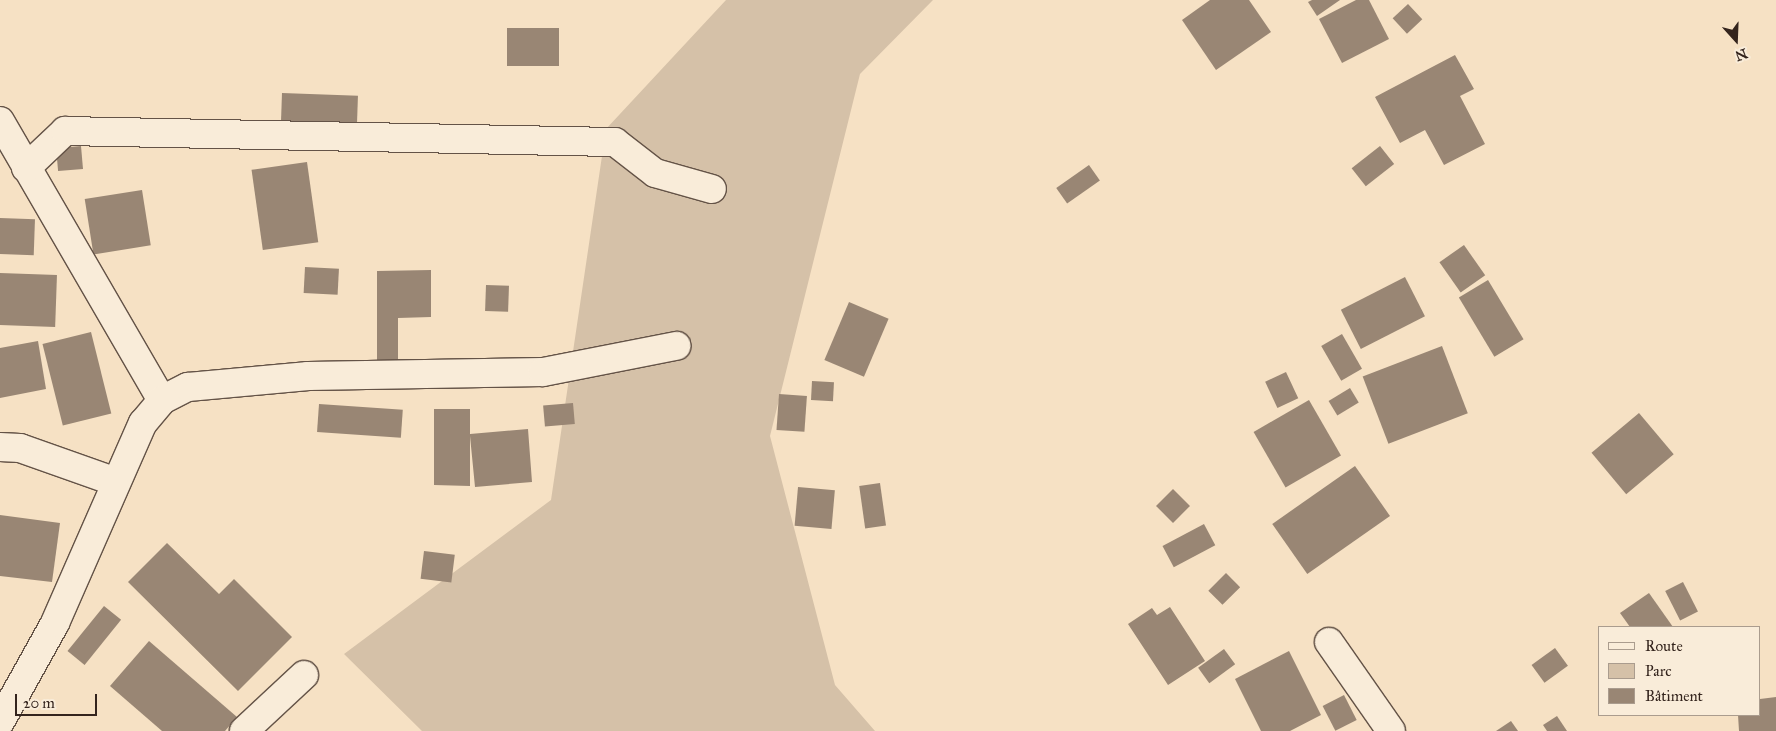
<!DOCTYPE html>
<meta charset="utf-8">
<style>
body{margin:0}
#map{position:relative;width:1776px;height:731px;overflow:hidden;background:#f6e1c4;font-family:"IM FELL Great Primer",serif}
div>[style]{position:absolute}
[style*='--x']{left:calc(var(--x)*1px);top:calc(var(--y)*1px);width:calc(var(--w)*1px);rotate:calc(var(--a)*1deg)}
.green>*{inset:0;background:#d5c1a8}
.building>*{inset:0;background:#998674;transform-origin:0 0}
.roads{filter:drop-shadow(1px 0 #645347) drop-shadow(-1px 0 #645347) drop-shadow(0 1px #645347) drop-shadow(0 -1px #645347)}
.minor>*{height:28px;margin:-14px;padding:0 14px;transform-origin:14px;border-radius:14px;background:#f9ecd9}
span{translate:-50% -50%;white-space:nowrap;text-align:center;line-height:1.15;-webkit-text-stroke:5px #f9ecd9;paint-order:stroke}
.legend{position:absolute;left:1598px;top:626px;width:162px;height:90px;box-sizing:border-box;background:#f9ecd9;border:1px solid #aa9c8e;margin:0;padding:6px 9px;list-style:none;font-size:15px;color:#34241d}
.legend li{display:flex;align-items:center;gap:10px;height:25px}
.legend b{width:25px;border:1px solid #aa9c8e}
.north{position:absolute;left:1711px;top:15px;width:50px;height:50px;-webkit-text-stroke:4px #f9ecd9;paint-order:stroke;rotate:160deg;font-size:14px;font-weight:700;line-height:20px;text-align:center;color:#34241d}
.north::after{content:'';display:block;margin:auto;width:18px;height:22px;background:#34241d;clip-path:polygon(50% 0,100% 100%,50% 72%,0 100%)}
.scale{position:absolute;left:15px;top:694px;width:82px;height:22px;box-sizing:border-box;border:2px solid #34241d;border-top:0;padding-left:6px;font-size:15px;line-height:18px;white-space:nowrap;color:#34241d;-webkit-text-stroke:4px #f9ecd9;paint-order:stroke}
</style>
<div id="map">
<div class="green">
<i style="clip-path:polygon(726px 0,933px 0,860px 74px,770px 436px,835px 685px,875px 731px,422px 731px,344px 654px,551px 500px,606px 129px)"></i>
</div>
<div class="building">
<i style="clip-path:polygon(1210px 0,1249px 0,1271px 32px,1216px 70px,1182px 20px)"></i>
<i style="clip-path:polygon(1312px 0,1340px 0,1317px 16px,1308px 2px)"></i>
<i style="clip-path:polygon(1356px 0,1369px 0,1389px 39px,1342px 63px,1319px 19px)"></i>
<i style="left:1408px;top:4px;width:21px;height:21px;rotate:47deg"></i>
<i style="left:507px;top:28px;width:52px;height:38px"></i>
<i style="clip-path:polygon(1455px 55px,1474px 89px,1460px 96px,1485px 144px,1444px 165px,1425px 130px,1400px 143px,1375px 97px)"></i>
<i style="left:282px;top:93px;width:76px;height:30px;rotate:2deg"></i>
<i style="left:81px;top:146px;width:23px;height:25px;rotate:85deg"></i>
<i style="left:1380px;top:146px;width:23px;height:36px;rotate:52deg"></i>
<i style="left:307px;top:162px;width:81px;height:56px;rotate:82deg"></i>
<i style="left:1089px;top:165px;width:19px;height:40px;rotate:55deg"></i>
<i style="left:142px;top:190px;width:56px;height:58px;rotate:81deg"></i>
<i style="left:0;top:218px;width:35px;height:36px;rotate:2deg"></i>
<i style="left:1464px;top:245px;width:37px;height:30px;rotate:55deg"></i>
<i style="left:305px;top:267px;width:34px;height:26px;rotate:3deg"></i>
<i style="clip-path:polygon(431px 270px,431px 317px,398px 318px,398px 365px,377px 365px,377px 271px)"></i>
<i style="left:0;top:273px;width:57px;height:52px;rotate:2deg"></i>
<i style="left:1405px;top:277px;width:44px;height:72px;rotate:63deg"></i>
<i style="left:1488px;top:280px;width:69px;height:34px;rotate:59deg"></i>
<i style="left:486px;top:285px;width:23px;height:26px;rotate:2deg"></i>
<i style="left:849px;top:302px;width:43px;height:63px;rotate:23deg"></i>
<i style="left:91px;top:332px;width:84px;height:50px;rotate:76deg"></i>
<i style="left:1342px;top:334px;width:40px;height:24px;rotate:60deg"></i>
<i style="clip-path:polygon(38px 341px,46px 389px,0 398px,0 348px)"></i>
<i style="left:1442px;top:346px;width:72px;height:85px;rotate:69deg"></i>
<i style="left:1286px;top:372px;width:29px;height:23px;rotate:65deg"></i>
<i style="left:812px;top:381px;width:22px;height:19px;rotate:3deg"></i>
<i style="left:1350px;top:388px;width:17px;height:25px;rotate:59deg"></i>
<i style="left:779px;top:394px;width:28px;height:36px;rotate:4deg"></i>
<i style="left:1309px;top:400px;width:64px;height:64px;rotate:60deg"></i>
<i style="left:573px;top:403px;width:21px;height:30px;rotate:85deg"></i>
<i style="left:319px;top:404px;width:84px;height:28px;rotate:4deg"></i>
<i style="clip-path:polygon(434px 409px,470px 409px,470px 434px,528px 429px,532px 482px,475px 487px,470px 436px,470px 486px,434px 485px)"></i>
<i style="left:1639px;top:413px;width:54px;height:62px;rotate:50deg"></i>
<i style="left:1355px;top:466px;width:61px;height:101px;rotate:55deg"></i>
<i style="left:880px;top:483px;width:43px;height:21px;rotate:82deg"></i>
<i style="left:798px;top:487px;width:37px;height:39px;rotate:5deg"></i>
<i style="left:1173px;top:489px;width:24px;height:24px;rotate:45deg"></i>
<i style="clip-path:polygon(0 515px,60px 523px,52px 582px,0 576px)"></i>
<i style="left:1204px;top:524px;width:24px;height:47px;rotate:62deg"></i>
<i style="clip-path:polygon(167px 543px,219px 594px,234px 579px,292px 637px,238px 691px,128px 582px)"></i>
<i style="left:424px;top:551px;width:31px;height:28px;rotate:7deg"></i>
<i style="left:1226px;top:573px;width:20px;height:25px;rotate:45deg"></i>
<i style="left:1683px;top:582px;width:33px;height:20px;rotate:63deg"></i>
<i style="clip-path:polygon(1649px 593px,1673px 627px,1630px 627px,1620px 613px)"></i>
<i style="left:104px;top:606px;width:22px;height:58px;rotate:39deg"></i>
<i style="clip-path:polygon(1170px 607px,1205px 661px,1168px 685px,1128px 624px,1152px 608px,1157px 615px)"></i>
<i style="clip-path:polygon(149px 641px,237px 717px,225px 731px,162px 731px,110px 686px)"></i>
<i style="left:1555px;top:648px;width:22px;height:29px;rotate:54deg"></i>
<i style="left:1224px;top:649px;width:19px;height:32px;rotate:54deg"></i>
<i style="clip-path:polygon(1289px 651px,1321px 715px,1290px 731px,1261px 731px,1235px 679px)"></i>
<i style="left:1344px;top:695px;width:28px;height:24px;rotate:63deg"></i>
<i style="clip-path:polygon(1776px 697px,1776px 731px,1739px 731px,1738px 715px,1760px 715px,1760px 699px)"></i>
<i style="clip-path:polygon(1557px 716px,1567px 731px,1547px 731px,1543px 725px)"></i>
<i style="clip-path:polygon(1511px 721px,1518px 731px,1496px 731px)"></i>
</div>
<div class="roads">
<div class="minor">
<i style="--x:0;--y:121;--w:323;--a:59.9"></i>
<i style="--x:26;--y:168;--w:54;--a:-43.5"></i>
<i style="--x:65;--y:131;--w:550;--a:1.15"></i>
<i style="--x:615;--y:142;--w:51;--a:37.8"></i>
<i style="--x:655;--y:173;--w:59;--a:15.7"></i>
<i style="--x:0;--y:447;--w:20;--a:3"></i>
<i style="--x:20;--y:448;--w:102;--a:19.5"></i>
<i style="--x:1329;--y:642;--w:108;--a:55.1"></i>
<i style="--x:0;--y:722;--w:113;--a:-60.9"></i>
<i style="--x:55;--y:623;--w:219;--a:-66.3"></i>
<i style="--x:143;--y:423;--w:30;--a:-50"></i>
<i style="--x:162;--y:400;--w:29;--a:-27"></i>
<i style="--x:188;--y:387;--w:121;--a:-5.2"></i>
<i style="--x:308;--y:376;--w:235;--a:-1"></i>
<i style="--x:543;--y:372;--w:136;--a:-11.1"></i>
<i style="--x:244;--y:731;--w:82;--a:-43"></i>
</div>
</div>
<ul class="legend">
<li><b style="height:6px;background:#f9ecd9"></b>Route</li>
<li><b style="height:14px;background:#d5c1a8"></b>Parc</li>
<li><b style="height:14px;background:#998674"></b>Bâtiment</li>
</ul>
<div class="north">N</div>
<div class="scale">20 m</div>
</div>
